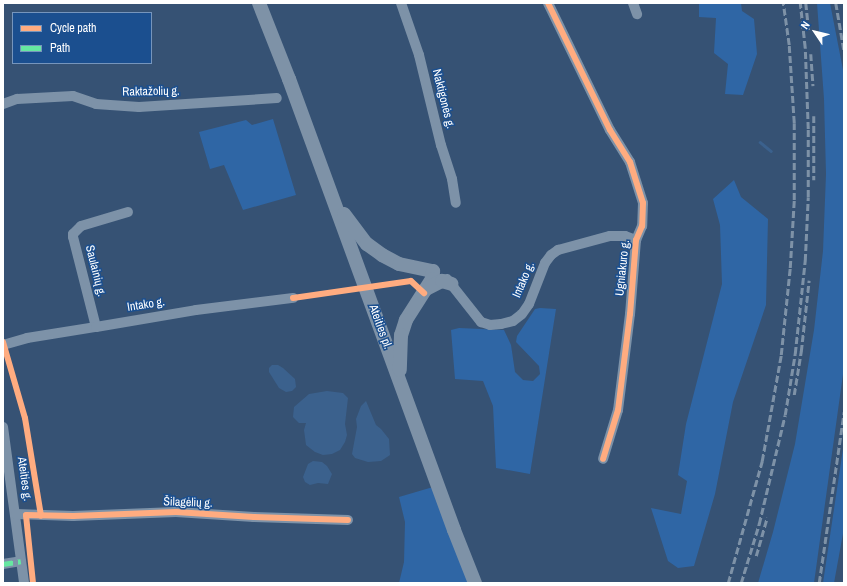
<!DOCTYPE html>
<meta charset="utf-8">
<style>
body{margin:0}
#map{position:relative;width:847px;height:586px;overflow:hidden;background:#365274;font-family:"Archivo Narrow",sans-serif}
div>[style]{position:absolute}
[style*='--x']{left:calc(var(--x)*1px);top:calc(var(--y)*1px);width:calc(var(--w)*1px);rotate:calc(var(--a)*1deg)}
.green>*{inset:0;background:#2f66a5}
.water>*{inset:0;background:#3b618d}
.stream>*{height:2.5px;margin:-1.25px;padding:0 1.25px;transform-origin:1.25px;border-radius:1.25px;background:#3b618d}
.minor>*{height:10px;margin:-5px;padding:0 5px;transform-origin:5px;border-radius:5px;background:#7d92a8}
.highway>*{height:14px;margin:-7px;padding:0 7px;transform-origin:7px;border-radius:7px;background:#7e92a7}
.rail>*{height:2.5px;margin-top:-1.25px;transform-origin:0;background:repeating-linear-gradient(90deg,#7e92a7 0 7px,transparent 0 10px)}
.quiet>*{height:5px;margin-top:-2.5px;transform-origin:0;background:repeating-linear-gradient(90deg,#66e7a1 0 10px,transparent 0 15px)}
.cycleway>*{height:6px;margin:-3px;padding:0 3px;transform-origin:3px;border-radius:3px;background:#ffac80}
span{translate:-50% -50%;white-space:nowrap;text-align:center;line-height:1.15;-webkit-text-stroke:3px #1b4f8f;paint-order:stroke}
.street-label{font-size:12px;color:#fff}
.frame{position:absolute;inset:0;border:4px solid #fff;pointer-events:none}
.legend{position:absolute;left:12px;top:12px;width:140px;height:52px;box-sizing:border-box;background:#1b4f8f;border:1px solid #7695bc;margin:0;padding:5px 7px;list-style:none;font-size:12px;color:#fff}
.legend li{display:flex;align-items:center;gap:8px;height:20px}
.legend b{width:20px;border:1px solid #7695bc}
.north{position:absolute;left:795px;top:12px;width:40px;height:40px;-webkit-text-stroke:3px #1b4f8f;paint-order:stroke;rotate:305deg;font-size:11px;font-weight:700;line-height:16px;text-align:center;color:#fff}
.north::after{content:'';display:block;margin:auto;width:14px;height:18px;background:#fff;clip-path:polygon(50% 0,100% 100%,50% 72%,0 100%)}
</style>
<div id="map">
<div class="green">
<i style="clip-path:polygon(699px 3px,741px 3px,742px 11px,754px 19px,757px 54px,743px 95px,725px 94px,728px 64px,714px 53px,716px 18px,699px 17px)"></i>
<i style="clip-path:polygon(817px 3px,830px 3px,844px 75px,844px 367px,814px 583px,758px 583px,773px 532px,795px 444px,814px 330px,823px 251px,826px 174px,824px 99px)"></i>
<i style="clip-path:polygon(273px 119px,296px 195px,243px 210px,224px 165px,210px 169px,199px 132px,246px 120px,252px 125px)"></i>
<i style="clip-path:polygon(734px 180px,741px 197px,768px 219px,766px 305px,733px 402px,715px 494px,694px 566px,678px 568px,668px 561px,651px 508px,681px 514px,687px 481px,678px 475px,686px 424px,722px 284px,720px 225px,713px 199px)"></i>
<i style="clip-path:polygon(540px 308px,556px 309px,530px 474px,496px 468px,493px 406px,483px 381px,455px 379px,451px 330px,459px 328px,504px 330px,511px 345px,515px 372px,523px 380px,533px 381px,540px 374px,539px 366px,516px 342px,517px 336px,535px 309px)"></i>
<i style="clip-path:polygon(844px 442px,844px 528px,834px 583px,823px 583px)"></i>
<i style="clip-path:polygon(433px 487px,470px 583px,399px 583px,404px 562px,405px 522px,399px 497px)"></i>
</div>
<div class="water">
<i style="clip-path:polygon(272px 365px,278px 365px,283px 368px,295px 379px,296px 387px,292px 391px,286px 392px,279px 388px,269px 372px,269px 368px)"></i>
<i style="clip-path:polygon(327px 391px,343px 393px,348px 398px,345px 424px,347px 435px,345px 442px,340px 450px,332px 454px,323px 455px,315px 452px,306px 445px,304px 430px,306px 423px,299px 423px,293px 417px,294px 407px,309px 394px)"></i>
<i style="clip-path:polygon(366px 401px,376px 425px,381px 429px,389px 439px,390px 455px,381px 461px,368px 462px,355px 458px,352px 454px,357px 427px,356px 419px,361px 406px)"></i>
<i style="clip-path:polygon(313px 461px,322px 462px,327px 466px,332px 474px,328px 484px,318px 483px,310px 485px,305px 482px,303px 477px,308px 464px)"></i>
</div>
<div class="stream">
<i style="--x:760;--y:142;--w:14;--a:39"></i>
</div>
<div class="minor">
<i style="--x:401;--y:3;--w:55;--a:70.9"></i>
<i style="--x:419;--y:55;--w:93;--a:76.3"></i>
<i style="--x:441;--y:145;--w:36;--a:72"></i>
<i style="--x:452;--y:179;--w:24;--a:81"></i>
<i style="--x:548;--y:3;--w:141;--a:64"></i>
<i style="--x:610;--y:130;--w:38;--a:58"></i>
<i style="--x:630;--y:162;--w:43;--a:72.4"></i>
<i style="--x:643;--y:203;--w:23;--a:92"></i>
<i style="--x:642;--y:226;--w:15;--a:113"></i>
<i style="--x:636;--y:240;--w:74;--a:94.6"></i>
<i style="--x:630;--y:314;--w:97;--a:97.1"></i>
<i style="--x:618;--y:410;--w:51;--a:107"></i>
<i style="--x:633;--y:3;--w:12;--a:70"></i>
<i style="--x:3;--y:104;--w:15;--a:-20"></i>
<i style="--x:17;--y:99;--w:56;--a:-3.1"></i>
<i style="--x:73;--y:96;--w:24;--a:19"></i>
<i style="--x:96;--y:104;--w:43;--a:4"></i>
<i style="--x:139;--y:107;--w:138;--a:-3.7"></i>
<i style="--x:447;--y:279;--w:55;--a:51.7"></i>
<i style="--x:481;--y:322;--w:9;--a:18"></i>
<i style="--x:490;--y:325;--w:11;--a:-5"></i>
<i style="--x:501;--y:324;--w:12;--a:-14"></i>
<i style="--x:513;--y:321;--w:11;--a:-38"></i>
<i style="--x:522;--y:314;--w:12;--a:-55"></i>
<i style="--x:529;--y:304;--w:44;--a:-68.7"></i>
<i style="--x:545;--y:263;--w:10;--a:-53"></i>
<i style="--x:551;--y:255;--w:9;--a:-36"></i>
<i style="--x:558;--y:250;--w:54;--a:-15.1"></i>
<i style="--x:610;--y:236;--w:15;--a:0"></i>
<i style="--x:625;--y:236;--w:12;--a:20"></i>
<i style="--x:96;--y:327;--w:93;--a:-104.3"></i>
<i style="--x:73;--y:237;--w:3;--a:-90"></i>
<i style="--x:73;--y:234;--w:11;--a:-45"></i>
<i style="--x:81;--y:226;--w:49;--a:-16.6"></i>
<i style="--x:3;--y:345;--w:25;--a:-16"></i>
<i style="--x:27;--y:338;--w:70;--a:-9.1"></i>
<i style="--x:96;--y:327;--w:101;--a:-9.6"></i>
<i style="--x:196;--y:310;--w:98;--a:-7.1"></i>
<i style="--x:3;--y:427;--w:157;--a:82.3"></i>
<i style="--x:16;--y:514;--w:57;--a:2"></i>
<i style="--x:73;--y:516;--w:103;--a:-2.2"></i>
<i style="--x:176;--y:512;--w:78;--a:3.7"></i>
<i style="--x:254;--y:517;--w:94;--a:1.8"></i>
<i style="--x:3;--y:564;--w:18;--a:-9"></i>
</div>
<div class="highway">
<i style="--x:259;--y:3;--w:82;--a:68.5"></i>
<i style="--x:289;--y:79;--w:480;--a:69.9"></i>
<i style="--x:454;--y:530;--w:57;--a:68.4"></i>
<i style="--x:344;--y:214;--w:38;--a:53"></i>
<i style="--x:367;--y:244;--w:19;--a:36"></i>
<i style="--x:382;--y:255;--w:19;--a:28"></i>
<i style="--x:399;--y:264;--w:35;--a:12"></i>
<i style="--x:433;--y:271;--w:8;--a:97"></i>
<i style="--x:432;--y:279;--w:49;--a:122.4"></i>
<i style="--x:406;--y:320;--w:16;--a:108"></i>
<i style="--x:401;--y:335;--w:35;--a:92"></i>
<i style="--x:426;--y:289;--w:18;--a:-27"></i>
<i style="--x:442;--y:281;--w:10;--a:17"></i>
</div>
<div class="rail">
<i style="--x:806;--y:3;--w:27;--a:84"></i>
<i style="--x:836;--y:3;--w:48;--a:80.3"></i>
<i style="--x:811;--y:54;--w:32;--a:86"></i>
<i style="--x:814;--y:116;--w:64;--a:90"></i>
<i style="--x:794;--y:395;--w:44;--a:-80.8"></i>
<i style="--x:801;--y:352;--w:72;--a:-83.7"></i>
<i style="--x:756;--y:556;--w:40;--a:-74"></i>
<i style="--x:728;--y:583;--w:127;--a:-74.4"></i>
<i style="--x:762;--y:461;--w:108;--a:-79.8"></i>
<i style="--x:781;--y:355;--w:87;--a:-84.1"></i>
<i style="--x:790;--y:268;--w:68;--a:-86.6"></i>
<i style="--x:794;--y:200;--w:77;--a:-90"></i>
<i style="--x:794;--y:123;--w:78;--a:-93.7"></i>
<i style="--x:789;--y:45;--w:42;--a:-98.1"></i>
<i style="--x:741;--y:583;--w:62;--a:-73"></i>
<i style="--x:759;--y:524;--w:112;--a:-76.6"></i>
<i style="--x:785;--y:415;--w:62;--a:-80.7"></i>
<i style="--x:795;--y:354;--w:94;--a:-83.9"></i>
<i style="--x:805;--y:261;--w:64;--a:-87.3"></i>
<i style="--x:808;--y:197;--w:68;--a:-90"></i>
<i style="--x:808;--y:129;--w:81;--a:-92.1"></i>
<i style="--x:805;--y:48;--w:45;--a:-96.3"></i>
<i style="--x:819;--y:583;--w:173;--a:-81.7"></i>
</div>
<div class="quiet">
<i style="--x:3;--y:564;--w:18;--a:-9"></i>
</div>
<div class="cycleway">
<i style="--x:548;--y:3;--w:141;--a:64"></i>
<i style="--x:610;--y:130;--w:38;--a:58"></i>
<i style="--x:630;--y:162;--w:43;--a:72.4"></i>
<i style="--x:643;--y:203;--w:23;--a:92"></i>
<i style="--x:642;--y:226;--w:15;--a:113"></i>
<i style="--x:636;--y:240;--w:74;--a:94.6"></i>
<i style="--x:630;--y:314;--w:97;--a:97.1"></i>
<i style="--x:618;--y:410;--w:51;--a:107"></i>
<i style="--x:293;--y:298;--w:119;--a:-8.2"></i>
<i style="--x:411;--y:281;--w:18;--a:43"></i>
<i style="--x:3;--y:342;--w:79;--a:73.9"></i>
<i style="--x:25;--y:418;--w:99;--a:80.7"></i>
<i style="--x:33;--y:583;--w:68;--a:-95.9"></i>
<i style="--x:26;--y:515;--w:47;--a:1.2"></i>
<i style="--x:73;--y:516;--w:103;--a:-2.2"></i>
<i style="--x:176;--y:512;--w:78;--a:3.7"></i>
<i style="--x:254;--y:517;--w:94;--a:1.8"></i>
</div>
<div class="street-label">
<span style="left:151px;top:92px;rotate:-1deg">Raktažolių g.</span>
<span style="left:443px;top:99px;rotate:76deg">Naktigonės g.</span>
<span style="left:623px;top:268px;rotate:-84deg">Ugniakuro g.</span>
<span style="left:95px;top:271px;rotate:76deg">Saulainių g.</span>
<span style="left:524px;top:280px;rotate:-67deg">Intako g.</span>
<span style="left:146px;top:305px;rotate:-9deg">Intako g.</span>
<span style="left:380px;top:327px;rotate:70deg">Ateities pl.</span>
<span style="left:24px;top:479px;rotate:82deg">Ateities g.</span>
<span style="left:188px;top:503px;rotate:2deg">Šilagėlių g.</span>
</div>
<div class="frame"></div>
<ul class="legend">
<li><b style="height:5px;background:#ffac80"></b>Cycle path</li>
<li><b style="height:5px;background:#66e7a1"></b>Path</li>
</ul>
<div class="north">N</div>
</div>
